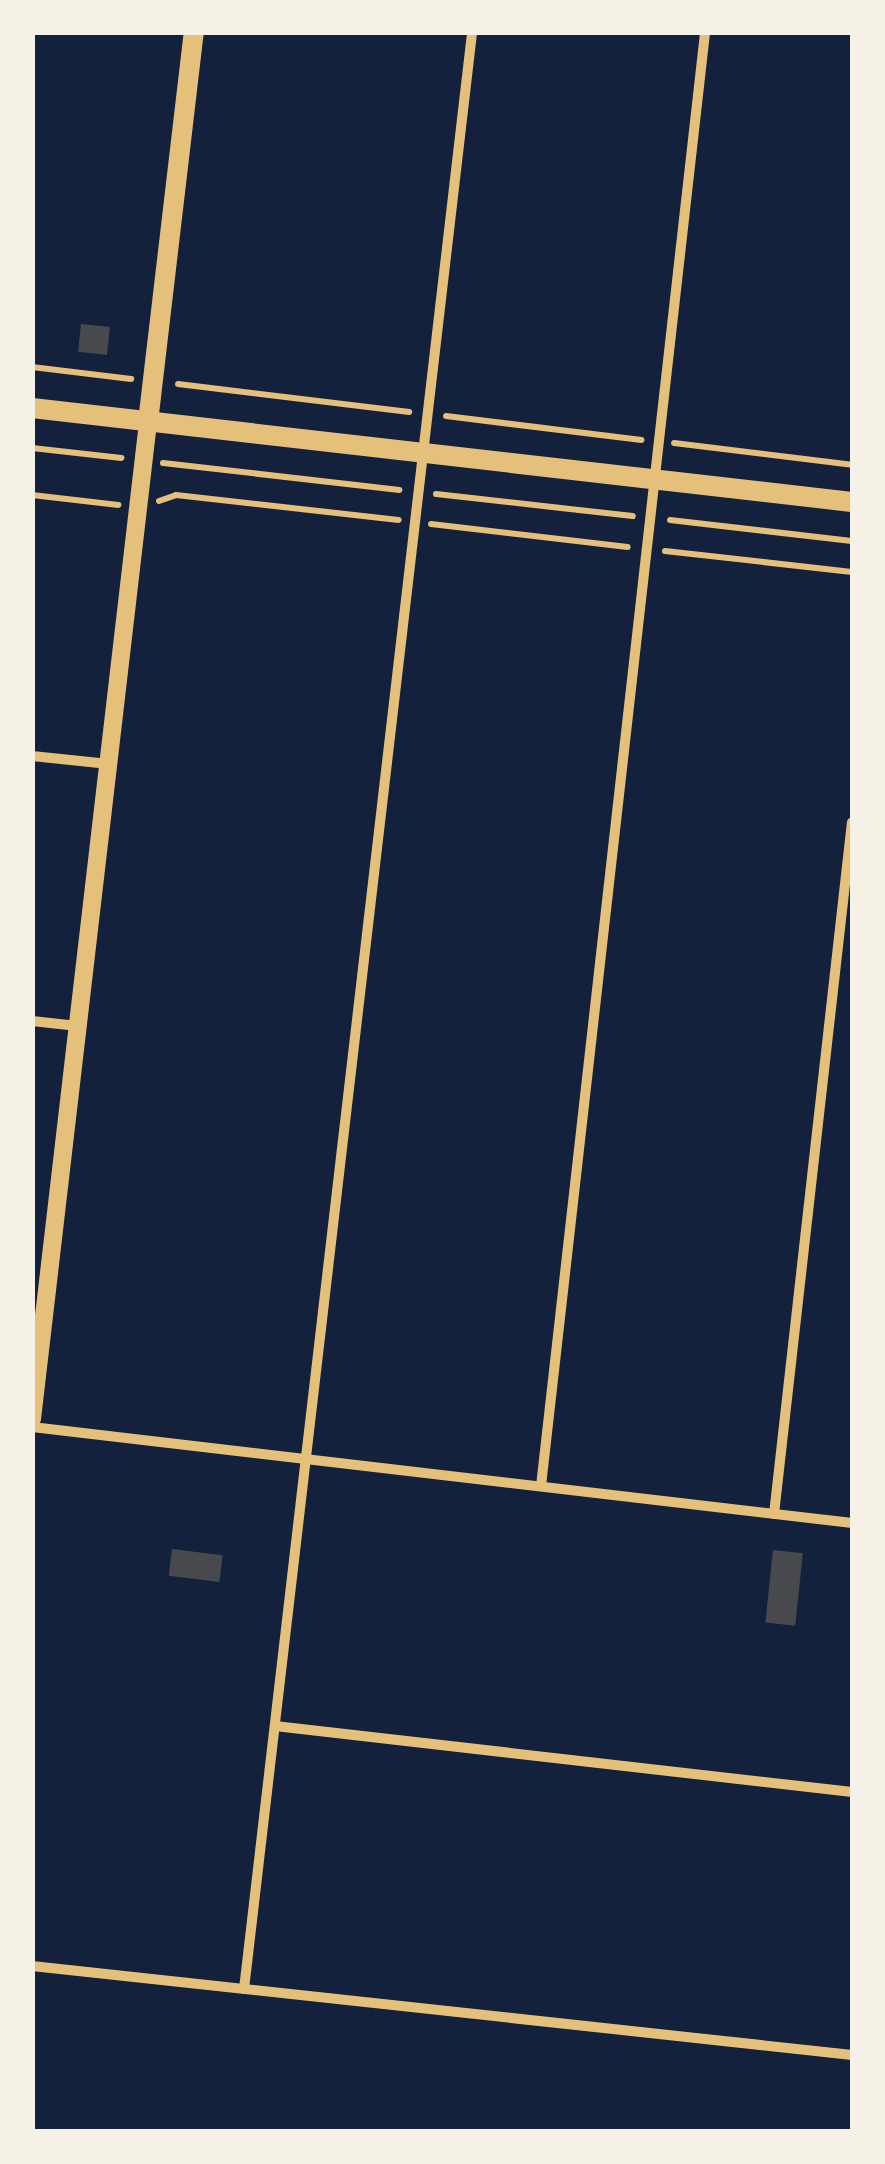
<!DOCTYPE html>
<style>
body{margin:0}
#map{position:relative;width:885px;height:2164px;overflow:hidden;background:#14213d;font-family:"Sofia Sans Condensed",sans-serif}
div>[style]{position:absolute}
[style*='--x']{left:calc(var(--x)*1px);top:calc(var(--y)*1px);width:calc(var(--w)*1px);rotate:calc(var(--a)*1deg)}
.building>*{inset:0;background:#48494c;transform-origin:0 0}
.path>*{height:6px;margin:-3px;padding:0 3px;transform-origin:3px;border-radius:3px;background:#e5c07b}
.minor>*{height:10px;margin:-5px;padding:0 5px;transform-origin:5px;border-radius:5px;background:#e5c07b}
.tertiary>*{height:18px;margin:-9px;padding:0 9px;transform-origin:9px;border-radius:9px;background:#e5c07b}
.secondary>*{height:20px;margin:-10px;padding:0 10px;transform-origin:10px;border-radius:10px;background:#e5c07b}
span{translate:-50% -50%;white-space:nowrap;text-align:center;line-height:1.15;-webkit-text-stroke:8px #f6f1e7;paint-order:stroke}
.frame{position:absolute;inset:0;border:35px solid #f6f1e7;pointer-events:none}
</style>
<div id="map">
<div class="building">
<i style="left:81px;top:324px;width:29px;height:28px;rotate:6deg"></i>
<i style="left:172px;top:1549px;width:51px;height:27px;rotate:7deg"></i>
<i style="left:773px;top:1550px;width:30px;height:73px;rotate:6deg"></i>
</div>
<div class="path">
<i style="--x:32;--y:367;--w:100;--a:6.9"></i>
<i style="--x:178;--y:384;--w:233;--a:6.9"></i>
<i style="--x:446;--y:416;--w:197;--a:7"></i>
<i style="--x:674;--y:443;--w:179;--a:7"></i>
<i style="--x:32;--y:448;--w:90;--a:6.4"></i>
<i style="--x:163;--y:463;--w:238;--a:6.5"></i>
<i style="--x:436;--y:494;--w:198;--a:6.4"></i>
<i style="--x:32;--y:495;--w:87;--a:6.6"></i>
<i style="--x:159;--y:501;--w:18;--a:-19"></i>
<i style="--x:176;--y:495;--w:224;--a:6.4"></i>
<i style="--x:670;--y:520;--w:183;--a:6.6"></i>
<i style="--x:431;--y:524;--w:198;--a:6.7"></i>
<i style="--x:665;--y:551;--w:188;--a:6.4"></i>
</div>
<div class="minor">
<i style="--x:32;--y:756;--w:77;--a:5.9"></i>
<i style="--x:32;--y:1021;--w:46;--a:6.2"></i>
<i style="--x:32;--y:1427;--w:826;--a:6.68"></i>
<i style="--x:541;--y:1486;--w:1463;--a:-83.56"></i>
<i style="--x:774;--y:1514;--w:696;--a:-83.57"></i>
<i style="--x:275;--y:1726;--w:581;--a:6.53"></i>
<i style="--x:32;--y:1966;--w:825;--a:6.19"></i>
<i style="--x:244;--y:1989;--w:1970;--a:-83.35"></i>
</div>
<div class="tertiary">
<i style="--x:32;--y:1419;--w:1004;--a:-83.36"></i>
</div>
<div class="secondary">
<i style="--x:32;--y:408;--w:825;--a:6.54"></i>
<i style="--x:148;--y:422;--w:393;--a:-83.3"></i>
</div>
<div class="frame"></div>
</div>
